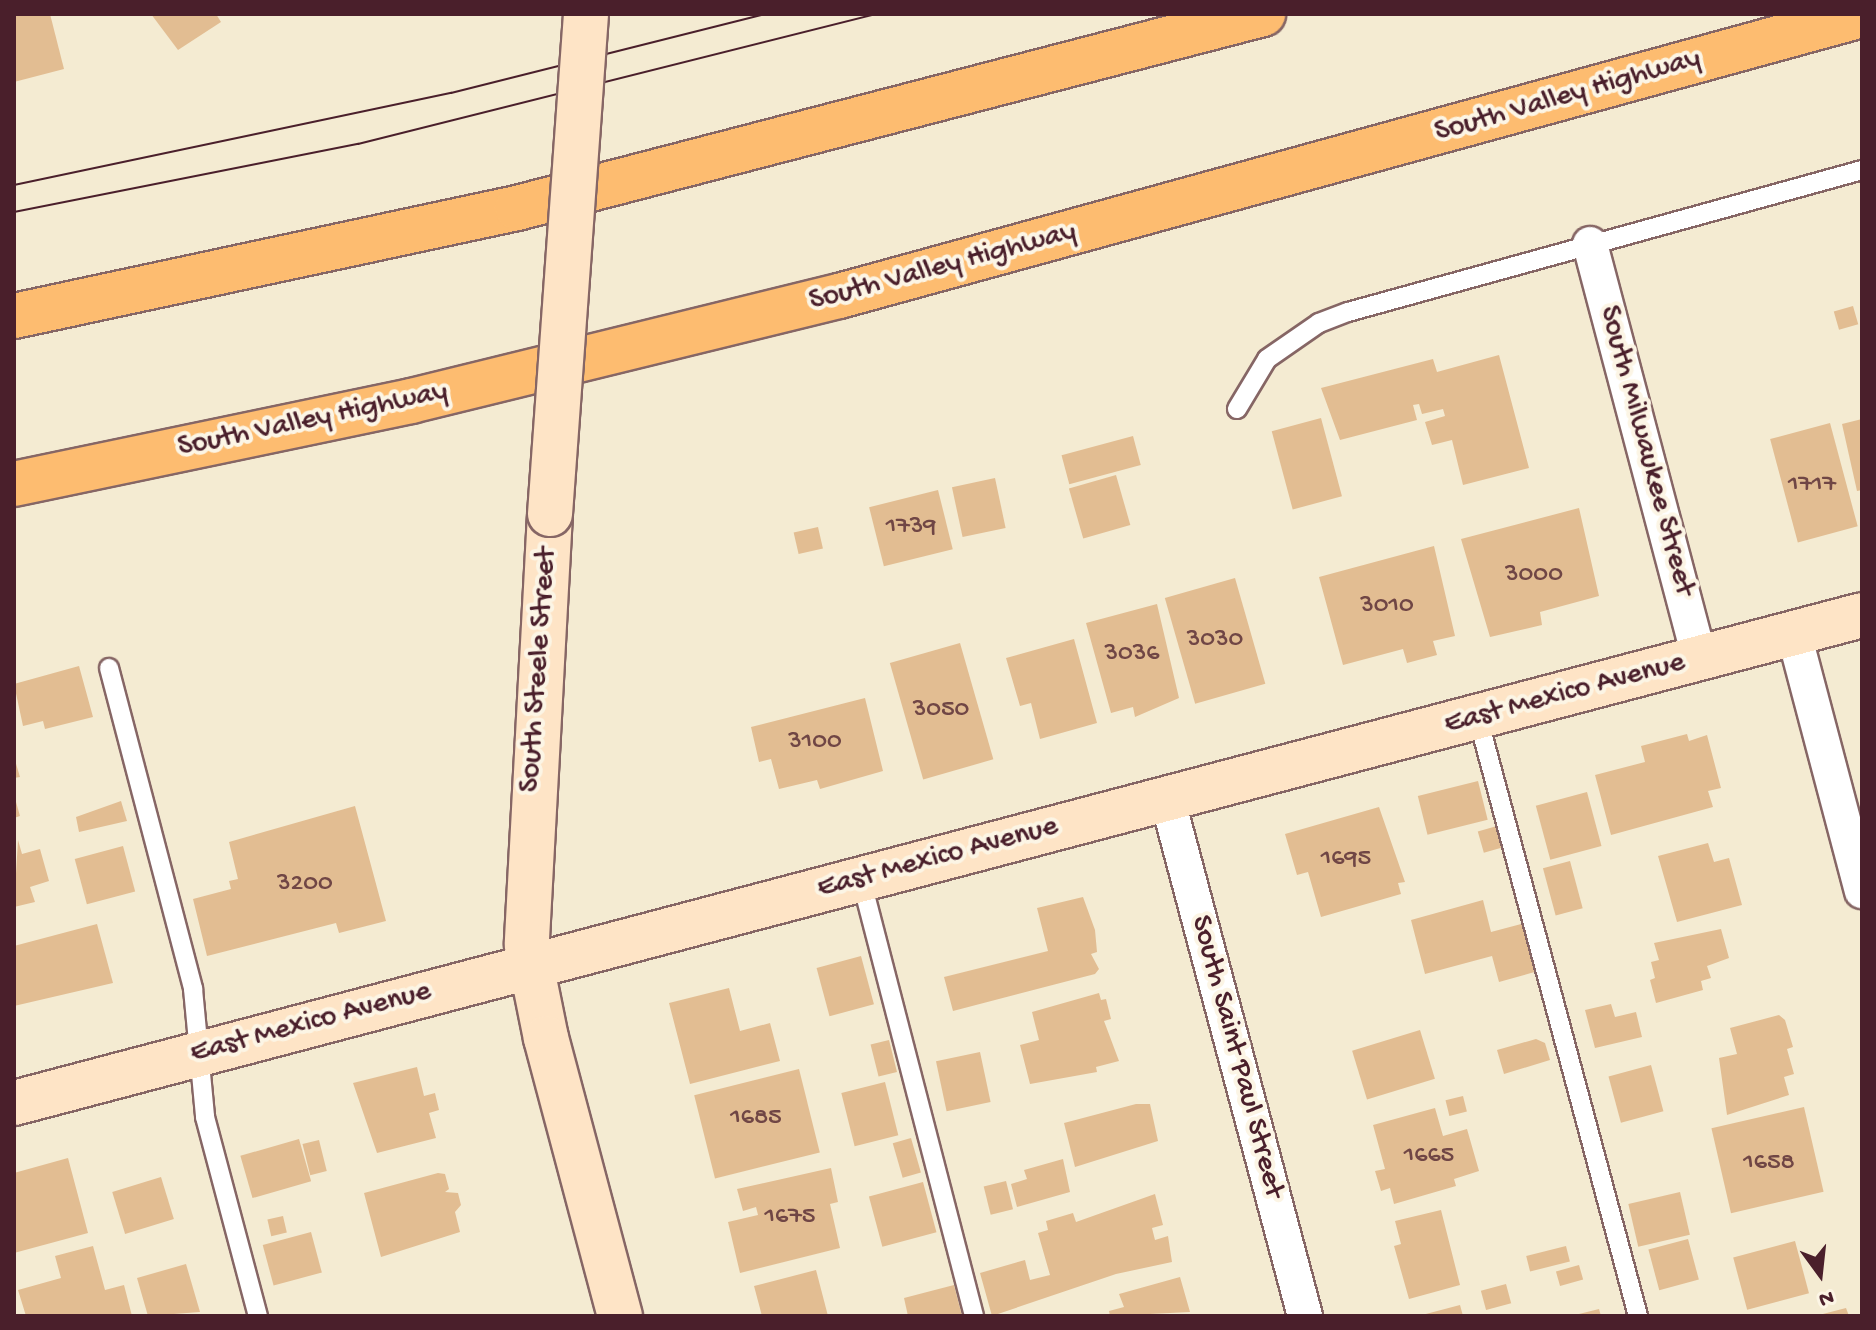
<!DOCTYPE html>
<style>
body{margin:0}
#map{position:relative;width:1876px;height:1330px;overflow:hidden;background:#f4ebd2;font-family:"Gochi Hand",sans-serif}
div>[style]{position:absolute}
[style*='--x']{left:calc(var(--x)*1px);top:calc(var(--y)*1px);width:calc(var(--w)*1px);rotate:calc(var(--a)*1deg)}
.building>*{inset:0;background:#e2bd92;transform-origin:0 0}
.roads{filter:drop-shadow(2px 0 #866665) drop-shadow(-2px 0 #866665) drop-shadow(0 2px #866665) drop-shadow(0 -2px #866665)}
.lane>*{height:18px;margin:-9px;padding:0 9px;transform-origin:9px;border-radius:9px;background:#fff}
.street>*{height:34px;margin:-17px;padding:0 17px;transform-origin:17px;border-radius:17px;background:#fff}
.secondary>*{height:44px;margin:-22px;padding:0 22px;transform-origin:22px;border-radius:22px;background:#fee4c6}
.highway>*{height:44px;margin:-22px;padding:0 22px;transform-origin:22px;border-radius:22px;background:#fdbc70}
.tram>*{height:2px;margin:-1px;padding:0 1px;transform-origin:1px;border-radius:1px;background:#4a1f2b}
.bridges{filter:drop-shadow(2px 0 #866665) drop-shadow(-2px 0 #866665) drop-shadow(0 2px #866665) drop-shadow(0 -2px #866665)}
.secondary-bridge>*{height:44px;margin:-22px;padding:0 22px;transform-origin:22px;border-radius:22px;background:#fee4c6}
span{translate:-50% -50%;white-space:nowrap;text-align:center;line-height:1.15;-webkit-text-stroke:8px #fcf5e5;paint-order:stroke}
.number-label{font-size:26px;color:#704645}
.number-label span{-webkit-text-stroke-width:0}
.street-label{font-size:30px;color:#4a1f2b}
.frame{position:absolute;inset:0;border:16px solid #4a1f2b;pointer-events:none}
.north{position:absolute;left:1780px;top:1234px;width:80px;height:80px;-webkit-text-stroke:6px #fcf5e5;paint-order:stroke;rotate:165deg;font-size:22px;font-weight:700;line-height:32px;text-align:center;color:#4a1f2b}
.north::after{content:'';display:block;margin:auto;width:28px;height:36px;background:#4a1f2b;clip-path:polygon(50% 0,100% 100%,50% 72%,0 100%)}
</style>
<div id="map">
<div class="building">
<i style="clip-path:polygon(14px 14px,50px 14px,64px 69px,14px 82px)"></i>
<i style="clip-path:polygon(151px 14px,216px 14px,221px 22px,178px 50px)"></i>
<i style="left:1853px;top:306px;width:19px;height:20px;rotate:74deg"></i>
<i style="clip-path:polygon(1499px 355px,1529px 468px,1463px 485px,1452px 440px,1432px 445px,1425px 422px,1445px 416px,1443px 409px,1422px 414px,1419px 404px,1413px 405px,1417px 420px,1340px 440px,1321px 388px,1433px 359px,1437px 372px)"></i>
<i style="left:1321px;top:418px;width:81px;height:51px;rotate:75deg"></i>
<i style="clip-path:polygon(1862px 419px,1862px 490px,1857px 491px,1842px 424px)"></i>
<i style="left:1830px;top:423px;width:107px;height:62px;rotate:75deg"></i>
<i style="left:1133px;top:436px;width:30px;height:74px;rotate:75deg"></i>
<i style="left:1116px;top:475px;width:52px;height:49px;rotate:74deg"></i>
<i style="left:995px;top:478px;width:51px;height:44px;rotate:78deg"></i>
<i style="left:938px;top:490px;width:61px;height:71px;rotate:76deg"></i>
<i style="clip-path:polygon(1579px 508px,1599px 596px,1540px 612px,1542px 625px,1490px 637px,1461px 539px)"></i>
<i style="left:818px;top:527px;width:22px;height:25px;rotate:77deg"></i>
<i style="clip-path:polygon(1434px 546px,1455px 636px,1433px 641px,1437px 655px,1407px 663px,1403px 649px,1343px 665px,1319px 577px)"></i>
<i style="left:1235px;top:578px;width:110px;height:73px;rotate:74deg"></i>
<i style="clip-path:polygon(1157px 604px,1179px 698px,1135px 717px,1133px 707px,1111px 713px,1086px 623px)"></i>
<i style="clip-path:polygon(1074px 639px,1097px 723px,1040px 739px,1031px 703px,1020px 706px,1006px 658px)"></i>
<i style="left:960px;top:643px;width:121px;height:73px;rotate:74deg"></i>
<i style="clip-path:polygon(79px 666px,93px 717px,45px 729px,43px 721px,23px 726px,14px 684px)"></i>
<i style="clip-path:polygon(865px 698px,883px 771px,820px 789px,817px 780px,779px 789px,771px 759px,759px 762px,751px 727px)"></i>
<i style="clip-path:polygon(1687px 734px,1689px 741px,1707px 735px,1721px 788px,1708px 791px,1713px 807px,1611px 835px,1595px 775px,1645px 762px,1641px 746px)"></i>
<i style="clip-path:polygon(14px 757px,20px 777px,14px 778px)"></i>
<i style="left:1478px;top:781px;width:40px;height:62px;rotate:76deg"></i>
<i style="left:1587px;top:792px;width:56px;height:53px;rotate:75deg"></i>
<i style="clip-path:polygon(14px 795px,20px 816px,14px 818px)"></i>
<i style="clip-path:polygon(121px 801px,127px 821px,79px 832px,76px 817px)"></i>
<i style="clip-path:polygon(355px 806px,386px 921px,339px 933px,336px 923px,207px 956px,193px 899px,231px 889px,229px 881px,238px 879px,229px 842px)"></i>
<i style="clip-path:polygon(1379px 807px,1405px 882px,1398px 883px,1401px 894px,1321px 917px,1308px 872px,1297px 875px,1285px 834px)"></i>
<i style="left:1497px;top:826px;width:22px;height:20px;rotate:74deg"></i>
<i style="clip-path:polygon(18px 840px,22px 854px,40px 849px,49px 881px,30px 887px,35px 902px,14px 907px)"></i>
<i style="clip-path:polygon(1708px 843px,1714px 862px,1729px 858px,1742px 905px,1677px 922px,1658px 856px)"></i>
<i style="left:123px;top:846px;width:47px;height:50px;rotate:75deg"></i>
<i style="left:1570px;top:861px;width:49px;height:28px;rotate:75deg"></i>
<i style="clip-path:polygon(1083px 897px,1095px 930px,1097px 952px,1091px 954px,1099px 969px,1095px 974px,953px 1011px,944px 977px,1048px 951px,1037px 908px)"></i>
<i style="clip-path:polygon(1483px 900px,1491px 932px,1525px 923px,1538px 971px,1499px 982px,1492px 956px,1425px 974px,1411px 920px)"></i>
<i style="clip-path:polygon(97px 924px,113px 983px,14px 1006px,14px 946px)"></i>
<i style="clip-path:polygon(1721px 929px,1729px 958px,1707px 966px,1711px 978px,1701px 981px,1703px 990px,1656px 1003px,1650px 980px,1655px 978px,1651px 962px,1659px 960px,1654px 943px)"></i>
<i style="left:861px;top:956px;width:50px;height:46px;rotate:75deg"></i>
<i style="clip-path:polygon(729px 988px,740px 1031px,770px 1023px,780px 1061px,690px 1084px,669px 1003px)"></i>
<i style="clip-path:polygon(1099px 993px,1101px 1000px,1106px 999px,1111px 1019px,1104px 1021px,1119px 1061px,1096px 1067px,1097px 1072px,1030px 1084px,1020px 1045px,1039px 1040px,1032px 1012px)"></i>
<i style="clip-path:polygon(1611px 1004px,1615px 1017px,1636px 1012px,1642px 1037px,1595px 1048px,1585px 1010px)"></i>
<i style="clip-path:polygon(1779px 1015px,1785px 1020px,1793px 1047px,1787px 1049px,1794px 1074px,1784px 1077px,1789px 1095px,1727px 1115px,1719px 1058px,1737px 1054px,1730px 1028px)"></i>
<i style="left:1420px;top:1030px;width:51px;height:71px;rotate:73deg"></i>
<i style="clip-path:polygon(1536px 1039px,1545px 1043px,1550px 1060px,1504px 1074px,1497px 1050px)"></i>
<i style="left:889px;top:1040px;width:33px;height:19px;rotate:76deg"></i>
<i style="left:980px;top:1052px;width:51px;height:45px;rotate:78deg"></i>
<i style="left:1651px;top:1065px;width:48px;height:44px;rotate:75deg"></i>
<i style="clip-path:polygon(417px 1067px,424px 1096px,435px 1093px,439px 1110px,429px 1113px,436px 1138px,377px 1153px,353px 1083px)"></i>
<i style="left:799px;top:1069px;width:86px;height:108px;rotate:76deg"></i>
<i style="left:885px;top:1082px;width:55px;height:45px;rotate:76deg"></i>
<i style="left:1463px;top:1096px;width:16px;height:18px;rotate:76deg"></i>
<i style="clip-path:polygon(1136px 1104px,1150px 1104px,1158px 1141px,1075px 1167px,1064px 1123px)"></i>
<i style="left:1804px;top:1107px;width:87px;height:95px;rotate:77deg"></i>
<i style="clip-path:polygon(1435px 1108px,1443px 1136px,1467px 1129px,1479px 1171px,1454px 1179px,1456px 1186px,1394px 1204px,1390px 1188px,1381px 1191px,1375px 1171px,1385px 1169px,1373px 1125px)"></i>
<i style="left:911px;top:1138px;width:36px;height:19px;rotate:74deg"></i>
<i style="left:299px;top:1139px;width:44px;height:61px;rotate:74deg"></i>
<i style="left:319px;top:1140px;width:32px;height:17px;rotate:76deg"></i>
<i style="clip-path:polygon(68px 1158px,88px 1233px,14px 1253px,14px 1173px)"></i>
<i style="clip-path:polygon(1063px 1159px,1070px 1192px,1017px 1207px,1011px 1184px,1027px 1179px,1024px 1170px)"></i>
<i style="clip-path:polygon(831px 1168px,838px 1202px,830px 1204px,840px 1248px,740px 1273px,728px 1222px,758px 1215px,756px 1207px,743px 1211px,737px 1189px)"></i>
<i style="clip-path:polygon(438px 1173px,445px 1174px,449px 1189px,445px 1192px,458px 1193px,461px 1205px,455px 1212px,460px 1232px,381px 1257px,364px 1193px)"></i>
<i style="left:161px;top:1177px;width:44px;height:51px;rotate:73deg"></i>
<i style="left:1006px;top:1181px;width:29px;height:23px;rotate:76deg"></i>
<i style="left:923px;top:1182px;width:52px;height:56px;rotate:75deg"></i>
<i style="left:1680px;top:1192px;width:44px;height:53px;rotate:77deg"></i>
<i style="clip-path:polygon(1155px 1194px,1163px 1225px,1152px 1228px,1155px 1240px,1168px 1236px,1172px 1262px,1116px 1274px,992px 1316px,980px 1273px,1025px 1260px,1030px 1280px,1050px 1275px,1038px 1233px,1048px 1230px,1046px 1221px,1073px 1213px,1076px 1222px)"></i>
<i style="clip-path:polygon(1441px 1210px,1460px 1285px,1409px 1299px,1394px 1246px,1401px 1244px,1395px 1221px)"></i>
<i style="left:283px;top:1216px;width:17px;height:16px;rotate:77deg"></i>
<i style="left:311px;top:1232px;width:42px;height:50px;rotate:75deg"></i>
<i style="left:1688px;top:1239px;width:42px;height:41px;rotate:75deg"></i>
<i style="left:1795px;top:1241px;width:54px;height:64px;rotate:75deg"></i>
<i style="clip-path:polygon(93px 1246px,105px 1290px,124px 1285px,132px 1316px,26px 1316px,18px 1290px,61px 1278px,55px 1256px)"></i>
<i style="left:1566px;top:1246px;width:16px;height:41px;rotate:76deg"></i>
<i style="clip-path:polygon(186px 1264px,200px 1312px,148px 1316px,137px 1278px)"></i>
<i style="left:1579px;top:1265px;width:15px;height:24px;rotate:74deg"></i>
<i style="clip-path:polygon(816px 1270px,828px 1316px,762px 1316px,754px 1286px)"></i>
<i style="clip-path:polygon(1180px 1277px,1190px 1312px,1110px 1316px,1109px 1311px,1124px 1307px,1119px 1294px)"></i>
<i style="left:1506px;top:1284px;width:20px;height:26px;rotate:75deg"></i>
<i style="clip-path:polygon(954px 1285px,962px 1316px,908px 1316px,904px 1298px)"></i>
<i style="clip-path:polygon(1460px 1305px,1463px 1316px,1422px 1316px,1422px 1315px)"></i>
<i style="clip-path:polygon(1846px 1308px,1849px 1316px,1820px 1316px,1819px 1315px)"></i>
<i style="clip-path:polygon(1599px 1309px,1601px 1316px,1575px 1316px,1575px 1315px)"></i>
</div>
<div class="roads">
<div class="lane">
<i style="--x:1237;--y:409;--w:58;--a:-59"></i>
<i style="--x:1267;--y:359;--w:63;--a:-34.7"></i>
<i style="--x:1319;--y:323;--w:31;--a:-21"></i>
<i style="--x:1348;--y:312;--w:533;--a:-15.44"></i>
<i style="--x:109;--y:668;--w:332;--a:75.3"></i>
<i style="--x:193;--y:989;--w:129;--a:84.6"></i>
<i style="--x:205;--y:1117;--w:206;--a:75.1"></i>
<i style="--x:1478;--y:718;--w:619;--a:75.02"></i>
<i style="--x:861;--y:879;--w:451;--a:75.5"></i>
</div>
<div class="street">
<i style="--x:1590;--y:244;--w:429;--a:75.2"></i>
<i style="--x:1794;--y:634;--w:266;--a:75.2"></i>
<i style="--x:1167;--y:798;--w:536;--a:75.08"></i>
</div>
<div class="secondary">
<i style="--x:550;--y:514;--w:431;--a:93.1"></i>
<i style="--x:527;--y:944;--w:96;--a:78.6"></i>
<i style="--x:546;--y:1038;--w:288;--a:75.1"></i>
<i style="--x:14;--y:1103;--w:1911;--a:-14.79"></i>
</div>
<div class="highway">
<i style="--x:14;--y:316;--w:514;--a:-12.12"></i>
<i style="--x:517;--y:208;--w:771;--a:-14.58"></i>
<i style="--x:14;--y:484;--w:406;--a:-11.8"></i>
<i style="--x:411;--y:401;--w:441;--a:-13.8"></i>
<i style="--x:839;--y:296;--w:1061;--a:-15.36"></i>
</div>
</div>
<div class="tram">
<i style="--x:14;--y:185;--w:447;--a:-11.9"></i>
<i style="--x:451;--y:93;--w:324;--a:-14.1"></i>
<i style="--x:14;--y:212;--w:351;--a:-11.2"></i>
<i style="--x:358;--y:144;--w:534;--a:-14.09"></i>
</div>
<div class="bridges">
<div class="secondary-bridge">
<i style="--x:550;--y:514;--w:501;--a:-85.88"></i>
</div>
</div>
<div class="number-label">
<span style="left:1812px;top:486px">1717</span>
<span style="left:911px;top:528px">1739</span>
<span style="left:1534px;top:576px">3000</span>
<span style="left:1387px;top:607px">3010</span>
<span style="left:1215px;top:641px">3030</span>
<span style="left:1132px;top:655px">3036</span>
<span style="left:941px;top:711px">3050</span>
<span style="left:815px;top:743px">3100</span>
<span style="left:1346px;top:860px">1695</span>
<span style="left:305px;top:885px">3200</span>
<span style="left:756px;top:1119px">1685</span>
<span style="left:1429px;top:1157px">1665</span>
<span style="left:1769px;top:1164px">1658</span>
<span style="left:790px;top:1218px">1675</span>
</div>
<div class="street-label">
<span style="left:1568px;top:97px;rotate:-16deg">South Valley Highway</span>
<span style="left:943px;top:268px;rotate:-15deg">South Valley Highway</span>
<span style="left:313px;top:421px;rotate:-12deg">South Valley Highway</span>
<span style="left:1645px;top:451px;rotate:75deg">South Milwaukee Street</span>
<span style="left:540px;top:670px;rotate:-86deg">South Steele Street</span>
<span style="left:1565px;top:695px;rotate:-15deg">East Mexico Avenue</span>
<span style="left:938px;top:859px;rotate:-15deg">East Mexico Avenue</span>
<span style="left:311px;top:1024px;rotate:-15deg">East Mexico Avenue</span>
<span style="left:1236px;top:1057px;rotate:75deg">South Saint Paul Street</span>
</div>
<div class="frame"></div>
<div class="north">N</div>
</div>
